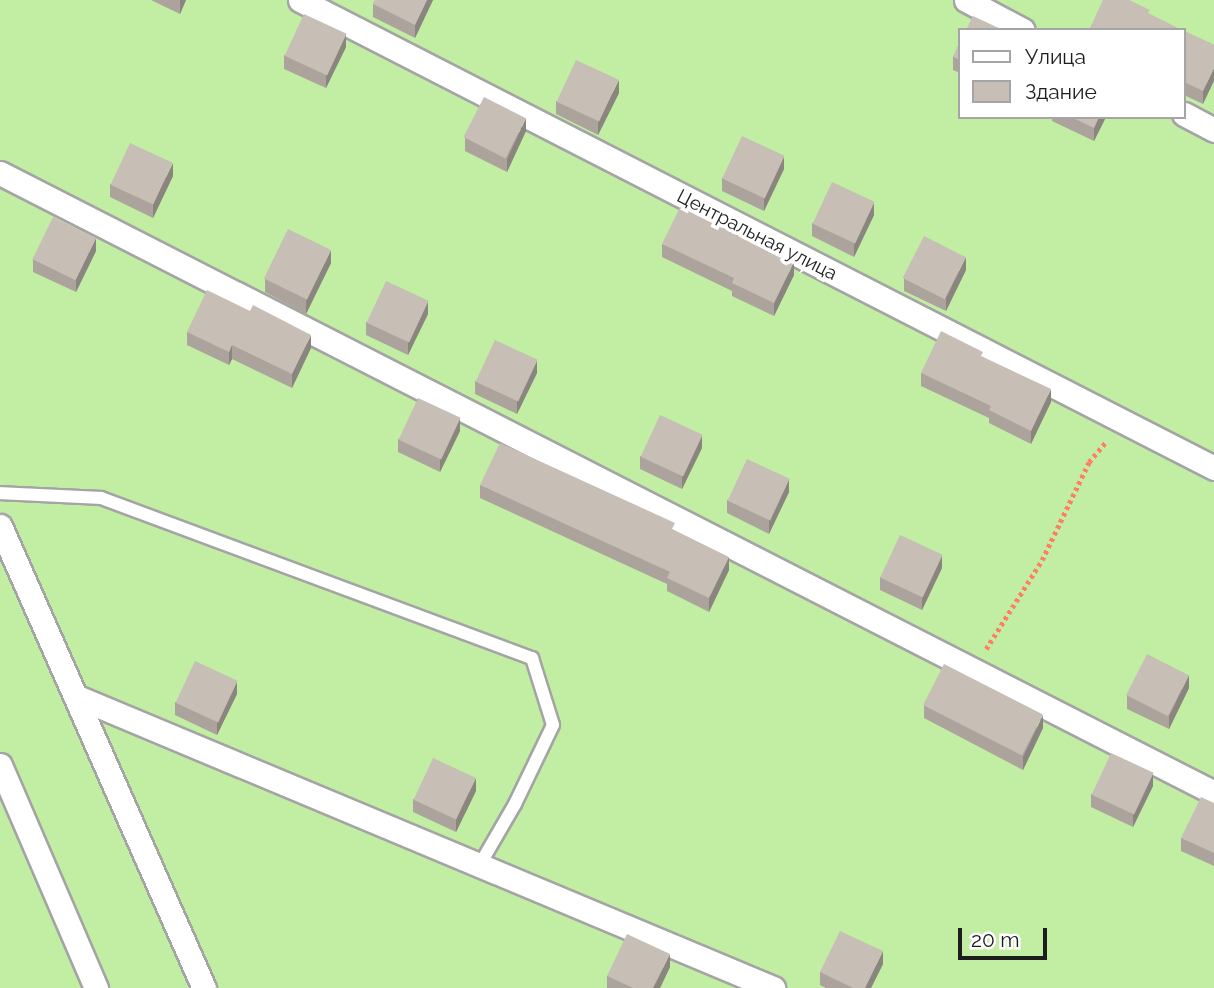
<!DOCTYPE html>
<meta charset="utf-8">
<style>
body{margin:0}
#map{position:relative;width:1214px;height:988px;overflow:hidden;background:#efece2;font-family:Raleway,sans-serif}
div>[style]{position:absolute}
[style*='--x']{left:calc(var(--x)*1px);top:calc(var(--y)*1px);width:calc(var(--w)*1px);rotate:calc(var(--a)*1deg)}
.grass>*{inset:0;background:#c2eea3}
.path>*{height:4.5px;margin-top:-2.25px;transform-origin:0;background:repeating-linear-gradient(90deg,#ff7f63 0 3.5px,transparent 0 7px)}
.roads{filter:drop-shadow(2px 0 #a4a4a4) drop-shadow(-2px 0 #a4a4a4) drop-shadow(0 2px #a4a4a4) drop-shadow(0 -2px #a4a4a4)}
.service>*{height:12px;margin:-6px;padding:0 6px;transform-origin:6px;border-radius:6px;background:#fff}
.minor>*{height:23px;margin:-11.5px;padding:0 11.5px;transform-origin:11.5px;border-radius:11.5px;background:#fff}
.wall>*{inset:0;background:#aba39c}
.shaded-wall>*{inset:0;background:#8b857f}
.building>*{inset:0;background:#c7beb5;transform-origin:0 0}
span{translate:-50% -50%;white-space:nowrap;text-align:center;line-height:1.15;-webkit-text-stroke:7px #fff;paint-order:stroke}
.street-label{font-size:19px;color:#1d1d1d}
.legend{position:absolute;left:958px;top:28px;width:228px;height:91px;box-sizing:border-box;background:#fff;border:2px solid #a5a5a5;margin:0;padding:9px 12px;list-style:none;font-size:21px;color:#1d1d1d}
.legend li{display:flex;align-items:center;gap:14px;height:35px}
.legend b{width:35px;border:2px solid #a5a5a5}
.scale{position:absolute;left:958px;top:928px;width:89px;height:32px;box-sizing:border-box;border:4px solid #1d1d1d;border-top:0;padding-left:9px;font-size:21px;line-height:24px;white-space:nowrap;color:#1d1d1d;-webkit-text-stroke:5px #fff;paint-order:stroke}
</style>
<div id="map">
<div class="grass">
<i style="clip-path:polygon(evenodd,0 0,1214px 0,1214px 988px,0 988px,0 0,960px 30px,1184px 30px,1184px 117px,960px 117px,960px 30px)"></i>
</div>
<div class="path">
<i style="--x:986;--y:649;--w:105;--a:-57.8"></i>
<i style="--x:1042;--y:560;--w:109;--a:-64.4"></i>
<i style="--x:1089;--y:462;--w:26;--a:-50"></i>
</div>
<div class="roads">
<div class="service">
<i style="--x:0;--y:493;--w:101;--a:2.8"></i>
<i style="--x:101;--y:498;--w:460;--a:20.4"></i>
<i style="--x:532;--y:658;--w:70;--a:72.6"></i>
<i style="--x:553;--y:725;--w:88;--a:115.7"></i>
<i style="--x:515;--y:804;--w:72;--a:120.1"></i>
</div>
<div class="minor">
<i style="--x:300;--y:0;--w:1027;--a:27.11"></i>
<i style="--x:966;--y:0;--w:64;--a:27.8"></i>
<i style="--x:1184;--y:114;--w:34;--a:28"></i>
<i style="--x:0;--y:173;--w:1363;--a:27.05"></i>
<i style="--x:0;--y:526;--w:505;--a:66.18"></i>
<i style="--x:75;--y:696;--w:757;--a:22.7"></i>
<i style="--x:0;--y:765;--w:243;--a:66.7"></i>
</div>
</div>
<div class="wall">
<i style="clip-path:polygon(151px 0,186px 0,180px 14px)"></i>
<i style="clip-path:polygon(375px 0,433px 0,415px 38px,373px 17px,373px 4px)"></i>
<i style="clip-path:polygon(1184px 31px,1214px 45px,1203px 104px,1184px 95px)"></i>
<i style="clip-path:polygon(960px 42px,960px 73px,953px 70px,953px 57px)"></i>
<i style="clip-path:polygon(346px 47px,326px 88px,284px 69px,284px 55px)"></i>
<i style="clip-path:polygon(619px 93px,598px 135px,556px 114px,556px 101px)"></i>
<i style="clip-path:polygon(1052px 117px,1106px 117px,1094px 141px,1052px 121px)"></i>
<i style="clip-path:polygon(526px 131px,507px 172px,465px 151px,465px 138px)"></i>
<i style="clip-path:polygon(784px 169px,764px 211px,722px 191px,722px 178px)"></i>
<i style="clip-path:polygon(173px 176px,153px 218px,110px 197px,110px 184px)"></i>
<i style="clip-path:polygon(874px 215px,854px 257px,812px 236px,812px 223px)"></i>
<i style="clip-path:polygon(662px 244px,794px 275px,774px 316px,732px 296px,732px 291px,662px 257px)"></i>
<i style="clip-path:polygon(96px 251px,76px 292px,33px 272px,33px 259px)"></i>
<i style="clip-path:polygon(331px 263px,306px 314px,265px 292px,265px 279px)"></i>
<i style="clip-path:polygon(966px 270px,946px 311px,904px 291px,904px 278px)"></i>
<i style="clip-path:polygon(428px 314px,408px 355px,366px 335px,366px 322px)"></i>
<i style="clip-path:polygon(187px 332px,311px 348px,292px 388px,232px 359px,229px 365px,187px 345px)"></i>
<i style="clip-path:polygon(983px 357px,1051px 402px,1031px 444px,989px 423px,989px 418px,921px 386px,921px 373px)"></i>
<i style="clip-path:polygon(537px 373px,517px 414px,475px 394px,475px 381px)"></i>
<i style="clip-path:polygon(460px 431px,440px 472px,398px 452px,398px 439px)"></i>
<i style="clip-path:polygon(702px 448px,682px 489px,640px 469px,640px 456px)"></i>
<i style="clip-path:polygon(480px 485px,675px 531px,729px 570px,709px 612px,667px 591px,667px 584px,480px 498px)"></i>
<i style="clip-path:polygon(789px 492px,769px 534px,727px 513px,727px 500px)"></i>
<i style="clip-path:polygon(942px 568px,922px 610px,880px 590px,880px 577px)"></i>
<i style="clip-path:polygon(1189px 688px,1169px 729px,1127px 709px,1127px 695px)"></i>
<i style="clip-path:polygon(237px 694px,217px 735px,175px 715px,175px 702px)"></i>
<i style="clip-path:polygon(924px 705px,1043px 728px,1023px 770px,924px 718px)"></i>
<i style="clip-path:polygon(1153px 786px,1133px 827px,1091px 807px,1091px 794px)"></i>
<i style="clip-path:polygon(476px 791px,456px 832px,413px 812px,413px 799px)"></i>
<i style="clip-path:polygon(1214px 803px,1214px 866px,1181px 851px,1181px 838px)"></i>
<i style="clip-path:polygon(883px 964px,871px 988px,826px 988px,820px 985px,820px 972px)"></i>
<i style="clip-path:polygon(670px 967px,660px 988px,607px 988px,607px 976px)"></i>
</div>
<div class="shaded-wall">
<i style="clip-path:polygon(180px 0,186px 0,180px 14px)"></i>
<i style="clip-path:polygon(427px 0,433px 0,415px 38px,415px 25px)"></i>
<i style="clip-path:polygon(346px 34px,346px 47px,326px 88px,326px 75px)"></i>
<i style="clip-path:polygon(1214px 68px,1214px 81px,1203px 104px,1203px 91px)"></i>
<i style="clip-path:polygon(619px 80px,619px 93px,598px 135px,598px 122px)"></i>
<i style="clip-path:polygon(1099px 117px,1106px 117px,1094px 141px,1094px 128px)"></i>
<i style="clip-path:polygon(526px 118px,526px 131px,507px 172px,507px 159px)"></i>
<i style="clip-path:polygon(784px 156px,784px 169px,764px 211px,764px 198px)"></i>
<i style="clip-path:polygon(173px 163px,173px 176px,153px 218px,153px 204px)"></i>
<i style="clip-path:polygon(874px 202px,874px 215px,854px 257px,854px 244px)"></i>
<i style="clip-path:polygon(96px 238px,96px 251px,76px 292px,76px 279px)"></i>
<i style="clip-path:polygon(331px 250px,331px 263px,306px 314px,306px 301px)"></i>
<i style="clip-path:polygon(966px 257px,966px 270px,946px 311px,946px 298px)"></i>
<i style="clip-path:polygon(794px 262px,794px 275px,774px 316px,774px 303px)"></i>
<i style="clip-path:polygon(428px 301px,428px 314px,408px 355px,408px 342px)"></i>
<i style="clip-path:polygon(311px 335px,311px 348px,292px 388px,292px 374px)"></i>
<i style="clip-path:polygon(232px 345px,232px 359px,229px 365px,229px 352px)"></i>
<i style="clip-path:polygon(537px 360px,537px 373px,517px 414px,517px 401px)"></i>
<i style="clip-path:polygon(1051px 389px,1051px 402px,1031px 444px,1031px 431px)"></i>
<i style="clip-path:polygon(460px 418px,460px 431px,440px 472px,440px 459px)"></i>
<i style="clip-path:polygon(702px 435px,702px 448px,682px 489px,682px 476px)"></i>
<i style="clip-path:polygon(789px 479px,789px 492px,769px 534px,769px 521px)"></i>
<i style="clip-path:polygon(942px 555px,942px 568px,922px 610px,922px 597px)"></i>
<i style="clip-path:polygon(729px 557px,729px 570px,709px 612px,709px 598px)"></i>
<i style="clip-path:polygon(1189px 675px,1189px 688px,1169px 729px,1169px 716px)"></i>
<i style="clip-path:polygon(237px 681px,237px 694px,217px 735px,217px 722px)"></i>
<i style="clip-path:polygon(1043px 715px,1043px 728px,1023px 770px,1023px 757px)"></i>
<i style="clip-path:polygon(1153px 773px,1153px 786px,1133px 827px,1133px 814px)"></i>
<i style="clip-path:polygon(476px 778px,476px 791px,456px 832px,456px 819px)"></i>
<i style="clip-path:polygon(883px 951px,883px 964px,871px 988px,865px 988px)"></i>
<i style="clip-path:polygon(670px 954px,670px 967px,660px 988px,653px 988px)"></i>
</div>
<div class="building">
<i style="clip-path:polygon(375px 0,427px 0,415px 25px,373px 4px)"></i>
<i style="clip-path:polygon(1103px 0,1129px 0,1150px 10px,1148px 13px,1182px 30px,1089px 30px)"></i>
<i style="left:304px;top:14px;width:47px;height:46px;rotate:25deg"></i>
<i style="clip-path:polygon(973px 16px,1003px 30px,966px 30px)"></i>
<i style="clip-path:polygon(1184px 31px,1214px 45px,1214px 68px,1203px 91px,1184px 82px)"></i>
<i style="clip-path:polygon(960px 42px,960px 60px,953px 57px)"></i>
<i style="left:576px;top:60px;width:47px;height:46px;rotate:25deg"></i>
<i style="left:484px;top:97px;width:47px;height:45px;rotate:27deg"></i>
<i style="clip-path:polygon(1071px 117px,1099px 117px,1094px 128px)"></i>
<i style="left:742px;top:136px;width:47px;height:47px;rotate:25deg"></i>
<i style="left:130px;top:143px;width:47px;height:46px;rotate:25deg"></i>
<i style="left:832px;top:182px;width:47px;height:46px;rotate:25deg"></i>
<i style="clip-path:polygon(680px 207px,794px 262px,774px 303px,732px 283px,734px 278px,662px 244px)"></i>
<i style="left:53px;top:217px;width:48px;height:47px;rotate:26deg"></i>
<i style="left:288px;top:229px;width:48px;height:55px;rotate:26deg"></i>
<i style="left:924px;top:236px;width:47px;height:47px;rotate:27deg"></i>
<i style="left:386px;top:281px;width:47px;height:46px;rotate:25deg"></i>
<i style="clip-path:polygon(207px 290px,250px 311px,253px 305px,311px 335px,292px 374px,232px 345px,229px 352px,187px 332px)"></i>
<i style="clip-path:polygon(941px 331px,983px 352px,981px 356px,1051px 389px,1031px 431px,989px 410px,991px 406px,921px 373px)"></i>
<i style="left:495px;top:340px;width:47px;height:46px;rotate:25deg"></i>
<i style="left:418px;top:398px;width:47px;height:46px;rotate:25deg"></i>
<i style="left:660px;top:415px;width:47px;height:46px;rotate:25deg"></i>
<i style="clip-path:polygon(500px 443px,675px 523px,672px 529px,729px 557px,709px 598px,667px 578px,670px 572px,480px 485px)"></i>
<i style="left:747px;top:459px;width:47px;height:46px;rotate:25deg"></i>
<i style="left:900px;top:535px;width:47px;height:47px;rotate:25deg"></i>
<i style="left:1147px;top:654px;width:47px;height:46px;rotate:27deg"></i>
<i style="left:195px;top:661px;width:47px;height:46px;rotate:25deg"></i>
<i style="left:944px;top:664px;width:111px;height:46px;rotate:27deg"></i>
<i style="left:1111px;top:753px;width:47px;height:46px;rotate:25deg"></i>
<i style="left:433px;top:758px;width:47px;height:46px;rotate:25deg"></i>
<i style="clip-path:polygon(1201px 797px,1214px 803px,1214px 853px,1181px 838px)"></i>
<i style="clip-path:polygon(840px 931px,883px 951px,865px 988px,853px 988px,820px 972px)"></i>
<i style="clip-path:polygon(627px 934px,670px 954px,653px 988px,633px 988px,607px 976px)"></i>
</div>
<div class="street-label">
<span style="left:757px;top:235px;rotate:27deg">Центральная улица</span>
</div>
<ul class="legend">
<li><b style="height:9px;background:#fff"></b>Улица</li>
<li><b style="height:19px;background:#c7beb5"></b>Здание</li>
</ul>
<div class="scale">20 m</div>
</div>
